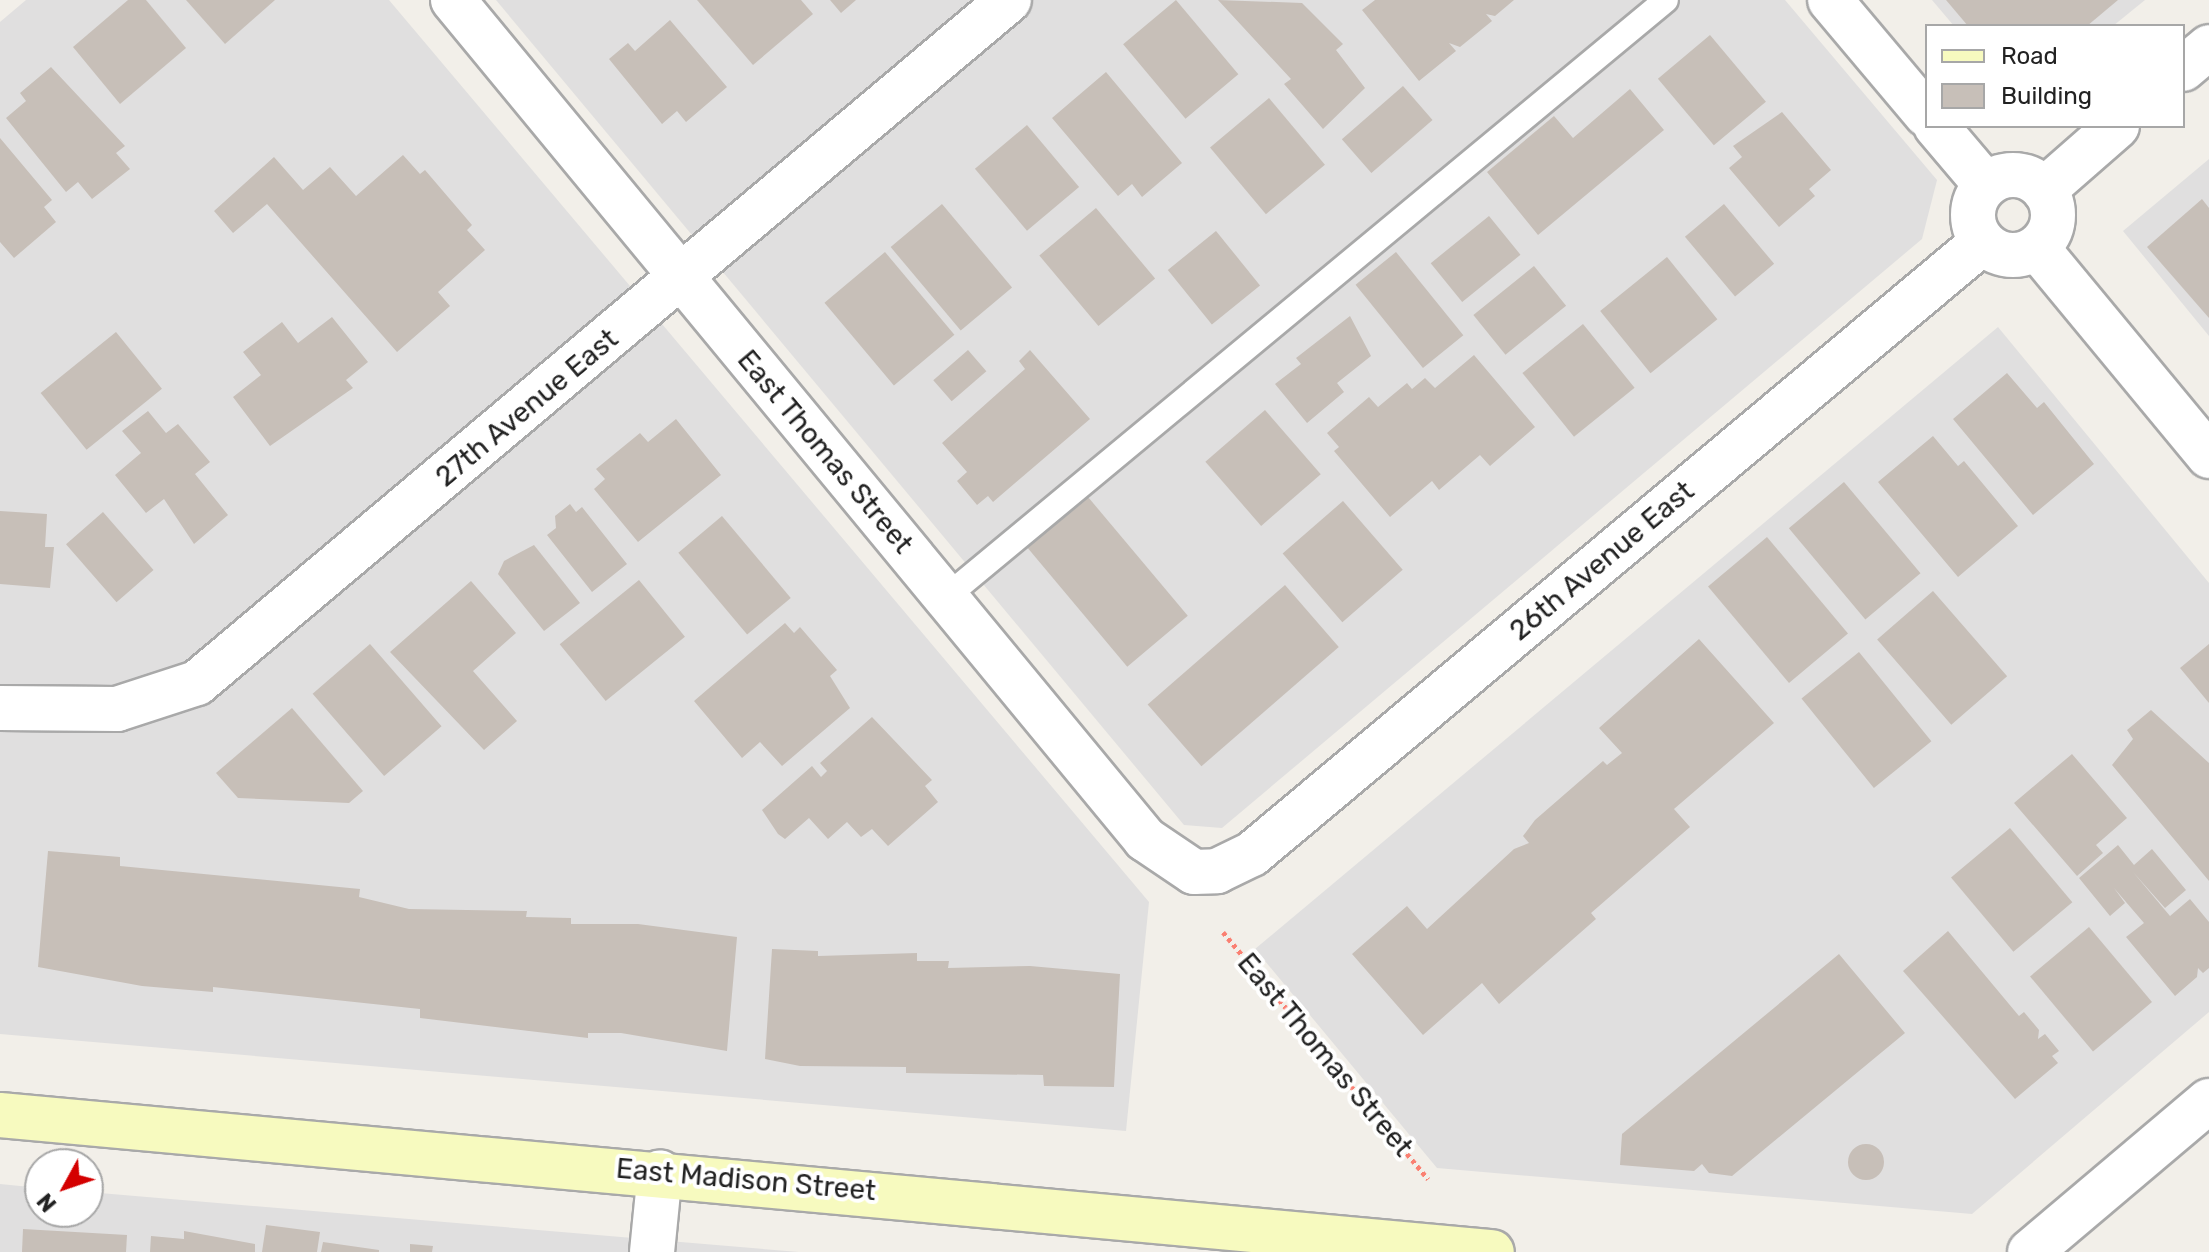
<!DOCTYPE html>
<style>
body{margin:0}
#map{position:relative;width:2209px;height:1252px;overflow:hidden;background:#f2efe9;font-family:Rubik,sans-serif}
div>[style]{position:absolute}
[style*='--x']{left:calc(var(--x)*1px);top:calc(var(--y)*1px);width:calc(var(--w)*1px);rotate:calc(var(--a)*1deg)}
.residential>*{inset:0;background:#e0dfdf}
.building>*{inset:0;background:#c7bfb8;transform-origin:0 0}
.round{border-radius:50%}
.path>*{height:5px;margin-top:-2.5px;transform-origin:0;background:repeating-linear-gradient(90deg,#fa8072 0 4px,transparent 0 8px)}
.roads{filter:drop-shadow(2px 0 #a9a9a9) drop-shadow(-2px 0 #a9a9a9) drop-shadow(0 2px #a9a9a9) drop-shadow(0 -2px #a9a9a9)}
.lane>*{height:24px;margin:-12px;padding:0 12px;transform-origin:12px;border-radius:12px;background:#fff}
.street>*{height:44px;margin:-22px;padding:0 22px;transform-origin:22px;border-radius:22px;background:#fff}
.street>.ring{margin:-22px;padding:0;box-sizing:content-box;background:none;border:44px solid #fff;border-radius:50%}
.secondary>*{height:44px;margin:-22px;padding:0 22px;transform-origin:22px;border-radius:22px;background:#f7fabf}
span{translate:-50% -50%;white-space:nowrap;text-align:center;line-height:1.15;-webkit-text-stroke:8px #fff;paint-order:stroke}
.street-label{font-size:28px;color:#222}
.legend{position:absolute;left:1925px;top:24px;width:260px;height:104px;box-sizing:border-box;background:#fff;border:2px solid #a7a7a7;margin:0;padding:10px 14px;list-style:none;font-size:24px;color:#222}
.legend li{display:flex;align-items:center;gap:16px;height:40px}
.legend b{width:40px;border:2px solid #a7a7a7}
.north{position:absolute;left:24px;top:1148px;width:80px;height:80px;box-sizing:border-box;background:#fff;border:2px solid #a7a7a7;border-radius:50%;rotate:230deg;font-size:22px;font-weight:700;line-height:32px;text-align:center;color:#222}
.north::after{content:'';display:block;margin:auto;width:28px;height:36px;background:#d40000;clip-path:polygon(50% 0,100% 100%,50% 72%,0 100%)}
</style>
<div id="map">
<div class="residential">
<i style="clip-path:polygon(26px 0,389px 0,1149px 902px,1126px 1131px,0 1034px,0 22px)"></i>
<i style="clip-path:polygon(496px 0,1785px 0,1937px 180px,1922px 239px,1222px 828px,1184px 825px)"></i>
<i style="clip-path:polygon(1932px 0,2145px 0,2113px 26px,1954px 26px)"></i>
<i style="clip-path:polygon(2209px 159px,2209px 336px,2123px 231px)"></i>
<i style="clip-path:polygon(1998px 327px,2209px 583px,2209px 1012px,1972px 1214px,1437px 1168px,1255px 949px)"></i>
<i style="clip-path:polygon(0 1184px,40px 1188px,40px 1212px,88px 1212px,88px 1192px,799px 1252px,0 1252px)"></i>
</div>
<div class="building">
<i style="clip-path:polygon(128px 0,146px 0,186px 48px,120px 104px,73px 47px)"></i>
<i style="clip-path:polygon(186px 0,275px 0,225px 44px)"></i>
<i style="clip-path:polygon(697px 0,801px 0,813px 14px,753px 65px)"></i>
<i style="clip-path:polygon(830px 0,856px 0,841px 13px)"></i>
<i style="left:1176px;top:0;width:97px;height:69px;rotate:50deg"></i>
<i style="clip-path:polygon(1218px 0,1302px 3px,1343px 44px,1336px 50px,1365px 88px,1323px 129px,1284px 84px,1291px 79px)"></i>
<i style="clip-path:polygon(1375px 0,1514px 0,1495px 16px,1486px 14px,1492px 21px,1460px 47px,1449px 43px,1456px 51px,1419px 81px,1362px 10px)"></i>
<i style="clip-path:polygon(1946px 0,2118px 0,2087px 26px,1968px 26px)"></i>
<i style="clip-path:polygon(670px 20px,727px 87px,686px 122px,677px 111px,662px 124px,609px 59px,628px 43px,635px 51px)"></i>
<i style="left:1710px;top:35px;width:87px;height:68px;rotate:50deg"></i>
<i style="clip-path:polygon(51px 67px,125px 146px,116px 153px,130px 169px,92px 199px,78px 182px,66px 192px,6px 118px,26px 101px,20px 93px)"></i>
<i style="clip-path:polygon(1106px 72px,1182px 163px,1142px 197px,1132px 184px,1118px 196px,1052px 118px)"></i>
<i style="left:1403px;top:86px;width:45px;height:81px;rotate:49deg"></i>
<i style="clip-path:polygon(1630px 89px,1664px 130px,1538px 235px,1487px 172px,1554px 116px,1573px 138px)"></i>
<i style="left:1269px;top:98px;width:87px;height:77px;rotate:50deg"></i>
<i style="clip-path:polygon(1782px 112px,1831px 170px,1809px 189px,1815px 196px,1779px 227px,1729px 168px,1742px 157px,1733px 146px)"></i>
<i style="left:1027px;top:125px;width:81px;height:68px;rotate:50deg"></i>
<i style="clip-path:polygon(0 138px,52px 200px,44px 207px,56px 222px,14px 258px,0 242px)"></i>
<i style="clip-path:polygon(403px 155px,420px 174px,425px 170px,472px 225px,467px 230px,485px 250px,438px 292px,450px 306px,397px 352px,267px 204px,233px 233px,214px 211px,274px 157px,303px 190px,330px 167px,356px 196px)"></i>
<i style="clip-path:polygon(2202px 199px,2209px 208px,2209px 318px,2147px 247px)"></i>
<i style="left:942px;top:204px;width:109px;height:67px;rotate:50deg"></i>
<i style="left:1724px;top:204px;width:78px;height:51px;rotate:50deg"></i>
<i style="left:1096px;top:208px;width:92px;height:74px;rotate:50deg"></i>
<i style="left:1489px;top:216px;width:50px;height:75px;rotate:51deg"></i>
<i style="left:1216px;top:231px;width:70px;height:62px;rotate:51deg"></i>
<i style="left:885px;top:252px;width:108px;height:79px;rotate:50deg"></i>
<i style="left:1396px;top:252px;width:107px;height:52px;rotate:51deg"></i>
<i style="left:1667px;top:257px;width:80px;height:86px;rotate:51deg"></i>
<i style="left:1534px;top:266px;width:51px;height:78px;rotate:51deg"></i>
<i style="clip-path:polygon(1350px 316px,1371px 356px,1337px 383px,1344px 392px,1307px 423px,1275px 384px,1301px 364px,1296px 358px)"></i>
<i style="clip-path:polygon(332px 317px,368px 362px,346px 380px,353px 388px,270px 446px,233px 397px,261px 375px,243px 352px,282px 322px,298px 343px)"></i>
<i style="left:1583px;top:324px;width:82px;height:78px;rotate:51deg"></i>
<i style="left:116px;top:332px;width:73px;height:97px;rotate:51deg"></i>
<i style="left:968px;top:350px;width:28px;height:46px;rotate:49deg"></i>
<i style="clip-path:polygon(1030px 350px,1090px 419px,993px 502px,988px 496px,977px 505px,957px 481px,967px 472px,942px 443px,1025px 369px,1019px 361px)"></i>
<i style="clip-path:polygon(1474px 355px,1535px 427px,1490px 466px,1480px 455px,1439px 490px,1432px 481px,1390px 517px,1334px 451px,1339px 447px,1327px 433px,1369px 397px,1378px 407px,1407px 383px,1412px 389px,1425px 378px,1435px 388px)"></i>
<i style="clip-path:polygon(2007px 373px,2037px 408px,2044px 402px,2094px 464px,2033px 515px,1953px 419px)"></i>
<i style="left:1265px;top:410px;width:85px;height:79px;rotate:49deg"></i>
<i style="clip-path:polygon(148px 411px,166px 433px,178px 424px,210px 462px,195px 474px,228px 515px,194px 544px,164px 499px,146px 513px,115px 475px,141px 453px,122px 431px)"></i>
<i style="clip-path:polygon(676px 419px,721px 475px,638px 542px,594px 489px,605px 479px,596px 469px,640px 433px,648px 442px)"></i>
<i style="clip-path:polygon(1933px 436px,1958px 466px,1964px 461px,2018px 526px,1958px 577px,1878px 482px)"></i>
<i style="left:1844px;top:482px;width:119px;height:72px;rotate:50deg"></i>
<i style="left:1083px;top:491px;width:163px;height:79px;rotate:50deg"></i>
<i style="left:1343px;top:501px;width:91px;height:80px;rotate:49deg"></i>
<i style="clip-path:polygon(570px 504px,576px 512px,582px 507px,627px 564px,592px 592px,547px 535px,556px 528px,555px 516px)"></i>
<i style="clip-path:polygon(0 511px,47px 514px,45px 547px,54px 547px,50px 588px,0 584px)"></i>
<i style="left:103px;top:512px;width:77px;height:49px;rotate:49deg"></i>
<i style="left:722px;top:516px;width:107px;height:57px;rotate:50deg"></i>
<i style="left:1767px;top:537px;width:126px;height:77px;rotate:50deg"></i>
<i style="clip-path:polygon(534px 545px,580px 603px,544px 631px,498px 574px,504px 561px)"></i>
<i style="left:639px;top:580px;width:73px;height:102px;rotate:51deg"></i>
<i style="clip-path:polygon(471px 581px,516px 633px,473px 671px,517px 721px,484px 750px,390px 652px)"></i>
<i style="left:1285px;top:585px;width:82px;height:182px;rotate:49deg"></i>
<i style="left:1933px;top:591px;width:113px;height:74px;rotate:49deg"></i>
<i style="clip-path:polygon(785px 623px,794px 633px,800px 627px,837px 670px,830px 676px,850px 708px,782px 766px,760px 742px,742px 758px,694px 701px)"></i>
<i style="clip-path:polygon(1699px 639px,1774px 723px,1674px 809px,1690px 827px,1591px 913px,1596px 919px,1499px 1004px,1482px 983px,1423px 1035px,1352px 954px,1407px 906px,1427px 929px,1514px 849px,1529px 843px,1523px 836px,1535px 820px,1603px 761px,1607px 765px,1622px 753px,1599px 728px)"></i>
<i style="left:370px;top:644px;width:109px;height:76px;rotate:49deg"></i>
<i style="clip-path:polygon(2209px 644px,2209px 703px,2180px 668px)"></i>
<i style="left:1859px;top:652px;width:115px;height:74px;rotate:51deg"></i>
<i style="clip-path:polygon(292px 708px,363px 791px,349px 803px,238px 798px,216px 773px)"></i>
<i style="clip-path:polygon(2151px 710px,2209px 763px,2209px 881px,2112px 765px,2133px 739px,2127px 730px)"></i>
<i style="clip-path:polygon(872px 717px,932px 780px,925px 786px,938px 802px,888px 846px,872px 829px,861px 837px,847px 822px,828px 839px,809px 818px,785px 839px,778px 834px,762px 810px,812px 766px,821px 777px,827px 771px,820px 763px)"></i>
<i style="clip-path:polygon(2072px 754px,2127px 818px,2096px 845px,2103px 853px,2077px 876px,2014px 803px)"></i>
<i style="left:2010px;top:828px;width:97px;height:77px;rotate:50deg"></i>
<i style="clip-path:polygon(2118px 845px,2134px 865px,2152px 849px,2186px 890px,2165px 908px,2133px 872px,2170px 916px,2190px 899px,2209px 922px,2209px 968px,2203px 973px,2198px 968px,2197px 977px,2175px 996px,2126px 937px,2144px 923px,2114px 888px,2125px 903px,2110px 916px,2079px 878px)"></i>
<i style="clip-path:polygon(48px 851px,120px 857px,120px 866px,360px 889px,359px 897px,409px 909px,527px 911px,526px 917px,571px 918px,571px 924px,638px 924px,737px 937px,727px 1051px,621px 1033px,588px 1033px,588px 1038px,420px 1018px,420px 1009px,213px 987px,213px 992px,142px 986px,38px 967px)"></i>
<i style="left:2089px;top:927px;width:98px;height:77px;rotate:50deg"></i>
<i style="clip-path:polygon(1948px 931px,2019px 1016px,2024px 1012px,2039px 1030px,2038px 1039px,2045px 1034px,2059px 1051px,2052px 1056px,2058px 1063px,2015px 1099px,1903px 971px)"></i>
<i style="clip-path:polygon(772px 949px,818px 951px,818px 956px,917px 953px,917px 961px,949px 961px,948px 968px,1030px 966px,1120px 974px,1114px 1087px,1044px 1086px,1043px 1075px,906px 1073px,906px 1067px,800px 1066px,765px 1059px)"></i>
<i style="clip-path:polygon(1839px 954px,1905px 1033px,1732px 1176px,1709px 1173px,1702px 1164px,1694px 1171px,1620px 1165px,1622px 1134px)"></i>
<i class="round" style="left:1848px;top:1144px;width:36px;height:36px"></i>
<i style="clip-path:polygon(266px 1225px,320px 1232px,317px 1252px,262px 1252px)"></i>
<i style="clip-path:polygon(23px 1229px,127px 1235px,126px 1252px,22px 1252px)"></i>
<i style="clip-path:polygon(184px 1231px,255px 1244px,255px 1252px,150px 1252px,151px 1236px,184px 1239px)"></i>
<i style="clip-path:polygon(323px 1242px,379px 1250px,379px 1252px,321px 1252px)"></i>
<i style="clip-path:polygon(410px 1244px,433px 1246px,432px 1252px,410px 1252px)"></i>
</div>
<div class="path">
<i style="--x:1223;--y:932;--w:321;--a:50.3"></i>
</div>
<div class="roads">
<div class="lane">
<i style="--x:946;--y:597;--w:935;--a:-39.66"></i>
</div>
<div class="street">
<i style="--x:453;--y:0;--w:1088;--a:50.48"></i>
<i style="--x:1145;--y:839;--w:59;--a:34"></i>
<i style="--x:1194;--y:872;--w:23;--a:-2"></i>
<i style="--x:1217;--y:871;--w:39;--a:-26"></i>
<i style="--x:1252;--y:854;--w:953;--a:-39.94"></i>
<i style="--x:1830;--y:0;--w:150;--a:49.9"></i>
<i style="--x:2183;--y:69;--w:34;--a:-40"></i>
<i style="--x:1936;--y:126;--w:77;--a:49.7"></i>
<i class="ring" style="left:1973px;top:175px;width:36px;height:36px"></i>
<i style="--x:2044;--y:190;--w:97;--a:-41.2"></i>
<i style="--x:2037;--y:248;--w:270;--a:50.4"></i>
<i style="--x:0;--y:708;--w:117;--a:0.5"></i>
<i style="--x:117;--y:709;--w:84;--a:-18"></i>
<i style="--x:197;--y:683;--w:1061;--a:-40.07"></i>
<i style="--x:652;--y:1252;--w:80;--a:-84.3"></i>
<i style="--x:2030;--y:1252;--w:234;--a:-40.2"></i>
</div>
<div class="secondary">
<i style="--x:0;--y:1115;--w:1498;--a:5.25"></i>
</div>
</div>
<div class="street-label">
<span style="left:527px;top:408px;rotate:-40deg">27th Avenue East</span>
<span style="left:825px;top:452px;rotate:50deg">East Thomas Street</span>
<span style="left:1602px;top:561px;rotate:-40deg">26th Avenue East</span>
<span style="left:1325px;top:1055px;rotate:50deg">East Thomas Street</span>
<span style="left:746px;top:1180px;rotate:5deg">East Madison Street</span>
</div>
<ul class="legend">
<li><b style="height:10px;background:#f7fabf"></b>Road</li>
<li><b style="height:22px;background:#c7bfb8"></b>Building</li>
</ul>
<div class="north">N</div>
</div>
